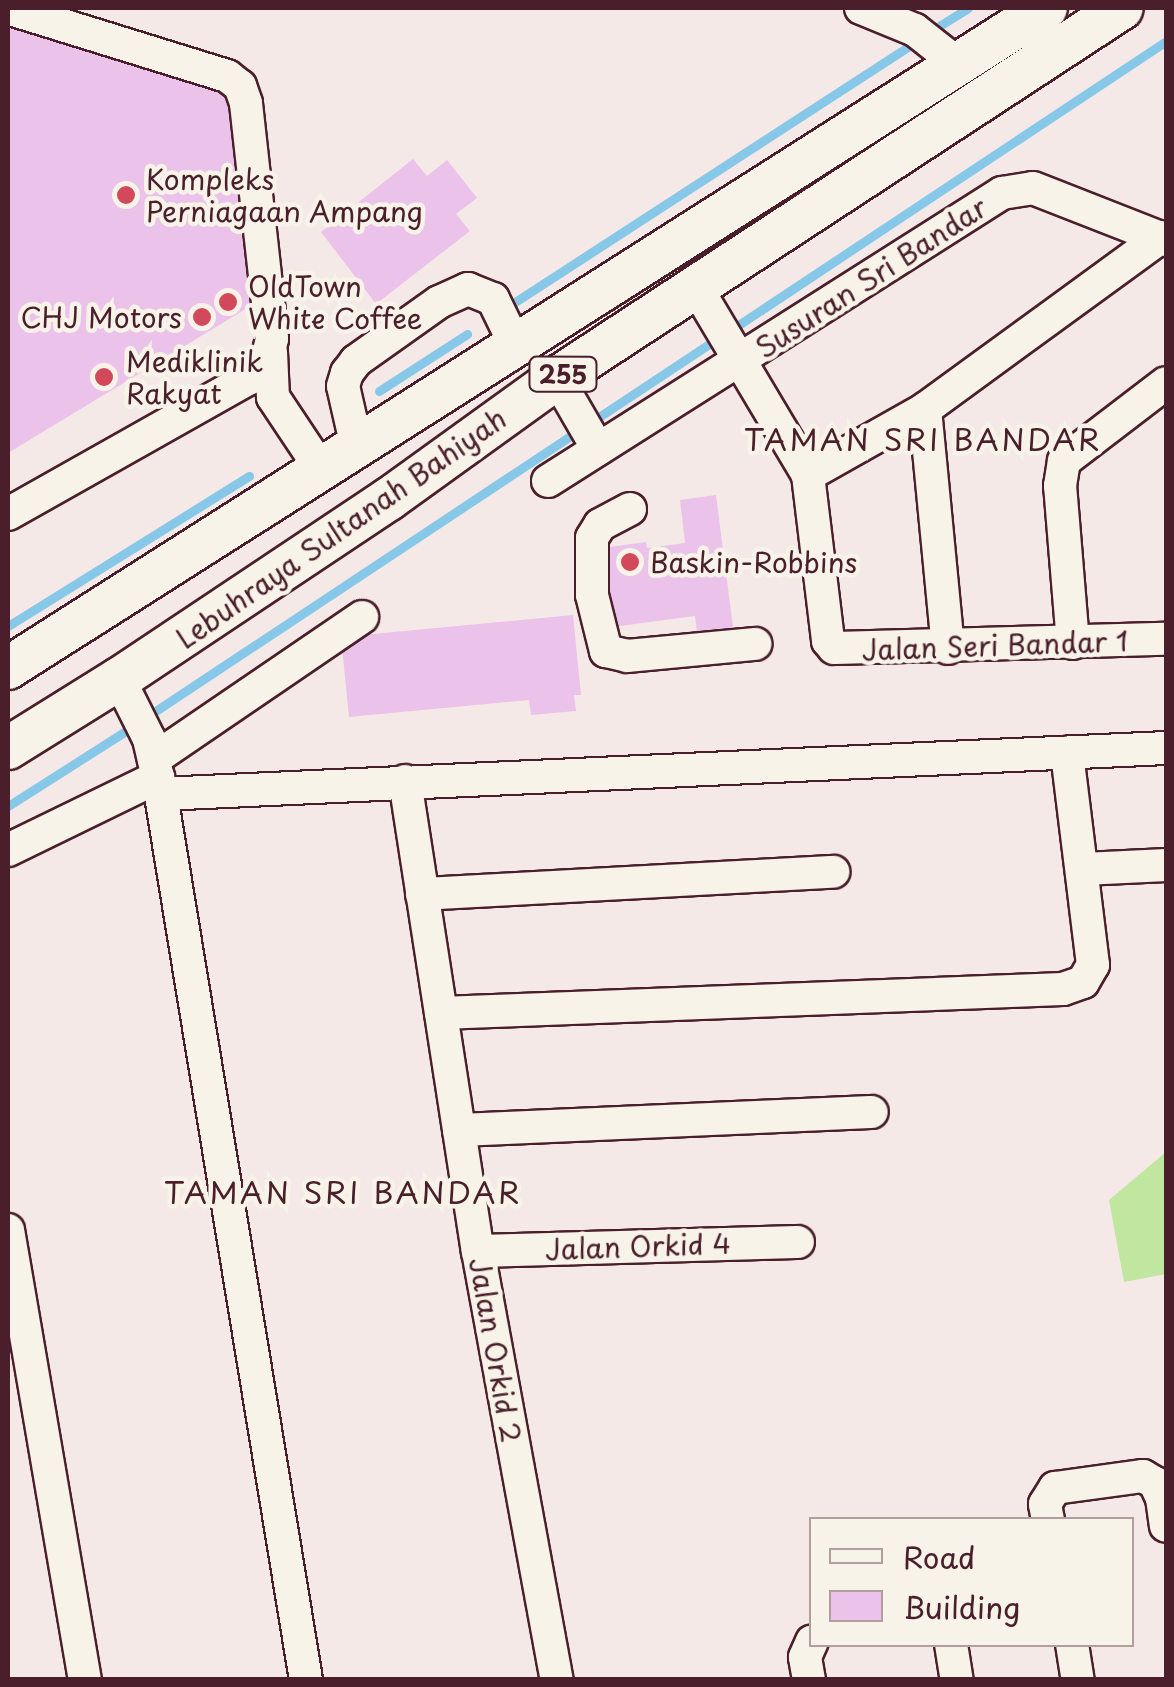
<!DOCTYPE html>
<style>
body{margin:0}
#map{position:relative;width:1174px;height:1687px;overflow:hidden;background:#f5e9e8;font-family:"Playpen Sans",sans-serif}
div>[style]{position:absolute}
[style*='--x']{left:calc(var(--x)*1px);top:calc(var(--y)*1px);width:calc(var(--w)*1px);rotate:calc(var(--a)*1deg)}
.green>*{inset:0;background:#c0e6a0}
.stream>*{height:9px;margin:-4.5px;padding:0 4.5px;transform-origin:4.5px;border-radius:4.5px;background:#87c8e8}
.building>*{inset:0;background:#ebc2e9}
.roads{filter:drop-shadow(2px 0 #4a1f2b) drop-shadow(-2px 0 #4a1f2b) drop-shadow(0 2px #4a1f2b) drop-shadow(0 -2px #4a1f2b)}
.minor>*{height:32px;margin:-16px;padding:0 16px;transform-origin:16px;border-radius:16px;background:#f7f3e8}
.major>*{height:42px;margin:-21px;padding:0 21px;transform-origin:21px;border-radius:21px;background:#f7f3e8}
.dots>*{width:28px;height:28px;translate:-50% -50%;box-sizing:border-box;border:5px solid #f7f3e8;border-radius:50%}
span{translate:-50% -50%;white-space:nowrap;text-align:center;line-height:1.15;-webkit-text-stroke:9px #f7f3e8;paint-order:stroke}
.shield-label span{padding:2px 8px;background:#f7f3e8;border:2px solid;border-radius:8px;-webkit-text-stroke-width:0}
.shield-label{font-size:25px;color:#4a1f2b;font-weight:700}
.poi-label{font-size:28px;color:#4a1f2b}
.left{translate:0 -50%;text-align:left}
.right{translate:-100% -50%;text-align:right}
.street-label{font-size:28px;color:#4a1f2b}
.neighbourhood-label{font-size:30px;color:#4a1f2b;letter-spacing:2.5px}
.frame{position:absolute;inset:0;border:10px solid #4a1f2b;pointer-events:none}
.legend{position:absolute;left:809px;top:1517px;width:325px;height:130px;box-sizing:border-box;background:#f7f3e8;border:2px solid #b29e9c;margin:0;padding:12px 18px;list-style:none;font-size:30px;color:#4a1f2b}
.legend li{display:flex;align-items:center;gap:20px;height:50px}
.legend b{width:50px;border:2px solid #b29e9c}
</style>
<div id="map">
<div class="green">
<i style="clip-path:polygon(1166px 1152px,1166px 1274px,1124px 1282px,1109px 1200px)"></i>
</div>
<div class="stream">
<i style="--x:928;--y:33;--w:47;--a:-32"></i>
<i style="--x:515;--y:302;--w:477;--a:-33"></i>
<i style="--x:731;--y:330;--w:522;--a:-33.6"></i>
<i style="--x:379;--y:391;--w:105;--a:-32.9"></i>
<i style="--x:8;--y:626;--w:284;--a:-31.9"></i>
<i style="--x:148;--y:716;--w:684;--a:-33.55"></i>
<i style="--x:8;--y:806;--w:151;--a:-32.5"></i>
</div>
<div class="building">
<i style="clip-path:polygon(8px 17px,231px 88px,259px 301px,8px 453px)"></i>
<i style="clip-path:polygon(413px 159px,427px 176px,447px 160px,477px 198px,456px 214px,470px 231px,376px 304px,321px 232px)"></i>
<i style="clip-path:polygon(716px 495px,734px 635px,698px 640px,695px 616px,605px 628px,595px 549px,646px 542px,647px 548px,685px 543px,680px 500px)"></i>
<i style="clip-path:polygon(573px 615px,581px 695px,574px 695px,576px 711px,531px 715px,529px 700px,349px 717px,341px 637px)"></i>
</div>
<div class="roads">
<div class="minor">
<i style="--x:861;--y:8;--w:58;--a:22.2"></i>
<i style="--x:915;--y:30;--w:55;--a:38.3"></i>
<i style="--x:696;--y:287;--w:219;--a:59.2"></i>
<i style="--x:808;--y:475;--w:167;--a:83.1"></i>
<i style="--x:828;--y:641;--w:9;--a:49"></i>
<i style="--x:834;--y:648;--w:332;--a:-1.6"></i>
<i style="--x:271;--y:352;--w:45;--a:87.5"></i>
<i style="--x:273;--y:397;--w:83;--a:56.3"></i>
<i style="--x:557;--y:378;--w:82;--a:60"></i>
<i style="--x:925;--y:409;--w:240;--a:84.5"></i>
<i style="--x:356;--y:443;--w:58;--a:-102.8"></i>
<i style="--x:343;--y:386;--w:14;--a:-73"></i>
<i style="--x:347;--y:373;--w:15;--a:-53"></i>
<i style="--x:356;--y:361;--w:102;--a:-35.4"></i>
<i style="--x:439;--y:302;--w:32;--a:-24"></i>
<i style="--x:468;--y:289;--w:27;--a:22"></i>
<i style="--x:493;--y:299;--w:48;--a:64"></i>
<i style="--x:808;--y:475;--w:134;--a:-29.4"></i>
<i style="--x:925;--y:409;--w:292;--a:-36.1"></i>
<i style="--x:548;--y:481;--w:538;--a:-32.39"></i>
<i style="--x:1002;--y:193;--w:31;--a:-9"></i>
<i style="--x:1033;--y:188;--w:143;--a:21.4"></i>
<i style="--x:630;--y:509;--w:34;--a:152"></i>
<i style="--x:600;--y:525;--w:15;--a:122"></i>
<i style="--x:592;--y:538;--w:57;--a:90"></i>
<i style="--x:592;--y:595;--w:58;--a:76"></i>
<i style="--x:606;--y:651;--w:22;--a:13"></i>
<i style="--x:627;--y:656;--w:129;--a:-5.4"></i>
<i style="--x:8;--y:514;--w:275;--a:-29.4"></i>
<i style="--x:248;--y:379;--w:24;--a:-42"></i>
<i style="--x:266;--y:363;--w:25;--a:-76"></i>
<i style="--x:272;--y:339;--w:237;--a:-96.3"></i>
<i style="--x:246;--y:103;--w:18;--a:-109"></i>
<i style="--x:240;--y:86;--w:16;--a:-142"></i>
<i style="--x:227;--y:76;--w:229;--a:-162.8"></i>
<i style="--x:1073;--y:643;--w:158;--a:-94.7"></i>
<i style="--x:1060;--y:486;--w:25;--a:-81"></i>
<i style="--x:1064;--y:461;--w:128;--a:-37.4"></i>
<i style="--x:119;--y:679;--w:67;--a:63.4"></i>
<i style="--x:149;--y:739;--w:39;--a:77"></i>
<i style="--x:158;--y:777;--w:915;--a:80.69"></i>
<i style="--x:154;--y:759;--w:252;--a:-34.3"></i>
<i style="--x:405;--y:781;--w:476;--a:81.2"></i>
<i style="--x:478;--y:1251;--w:436;--a:79.6"></i>
<i style="--x:161;--y:794;--w:1006;--a:-2.62"></i>
<i style="--x:8;--y:850;--w:167;--a:-26"></i>
<i style="--x:1084;--y:869;--w:82;--a:-2.8"></i>
<i style="--x:422;--y:894;--w:412;--a:-3.1"></i>
<i style="--x:441;--y:1013;--w:622;--a:-2.21"></i>
<i style="--x:1063;--y:989;--w:21;--a:-19"></i>
<i style="--x:1083;--y:982;--w:20;--a:-60"></i>
<i style="--x:1093;--y:965;--w:214;--a:-97"></i>
<i style="--x:459;--y:1130;--w:413;--a:-2.5"></i>
<i style="--x:8;--y:1230;--w:457;--a:80.3"></i>
<i style="--x:478;--y:1251;--w:320;--a:-1.6"></i>
<i style="--x:1048;--y:1520;--w:16;--a:-101"></i>
<i style="--x:1045;--y:1504;--w:19;--a:-58"></i>
<i style="--x:1055;--y:1488;--w:89;--a:-7.8"></i>
<i style="--x:1143;--y:1476;--w:14;--a:30"></i>
<i style="--x:1155;--y:1483;--w:17;--a:65"></i>
<i style="--x:1162;--y:1498;--w:28;--a:82"></i>
<i style="--x:951;--y:1644;--w:36;--a:81"></i>
<i style="--x:1072;--y:1644;--w:36;--a:81"></i>
<i style="--x:809;--y:1680;--w:23;--a:-100"></i>
<i style="--x:805;--y:1657;--w:17;--a:-66"></i>
</div>
<div class="major">
<i style="--x:8;--y:668;--w:1230;--a:-32.45"></i>
<i style="--x:8;--y:748;--w:131;--a:-31.9"></i>
<i style="--x:119;--y:679;--w:324;--a:-33.7"></i>
<i style="--x:389;--y:499;--w:207;--a:-35.8"></i>
<i style="--x:557;--y:378;--w:675;--a:-33.22"></i>
</div>
</div>
<div class="dots">
<i style="left:126px;top:195px;background:#d1495b"></i>
<i style="left:228px;top:302px;background:#d1495b"></i>
<i style="left:202px;top:317px;background:#d1495b"></i>
<i style="left:104px;top:377px;background:#d1495b"></i>
<i style="left:630px;top:562px;background:#d1495b"></i>
</div>
<div class="shield-label">
<span style="left:563px;top:374px">255</span>
</div>
<div class="poi-label">
<span class="left" style="left:146px;top:195px">Kompleks<br>Perniagaan Ampang</span>
<span class="left" style="left:248px;top:302px">OldTown<br>White Coffee</span>
<span class="right" style="left:182px;top:317px">CHJ Motors</span>
<span class="left" style="left:126px;top:377px">Mediklinik<br>Rakyat</span>
<span class="left" style="left:650px;top:562px">Baskin-Robbins</span>
</div>
<div class="street-label">
<span style="left:871px;top:277px;rotate:-33deg">Susuran Sri Bandar</span>
<span style="left:341px;top:528px;rotate:-35deg">Lebuhraya Sultanah Bahiyah</span>
<span style="left:995px;top:645px;rotate:-2deg">Jalan Seri Bandar 1</span>
<span style="left:638px;top:1246px;rotate:-2deg">Jalan Orkid 4</span>
<span style="left:496px;top:1350px;rotate:80deg">Jalan Orkid 2</span>
</div>
<div class="neighbourhood-label">
<span style="left:923px;top:439px">TAMAN SRI BANDAR</span>
<span style="left:343px;top:1192px">TAMAN SRI BANDAR</span>
</div>
<div class="frame"></div>
<ul class="legend">
<li><b style="height:12px;background:#f7f3e8"></b>Road</li>
<li><b style="height:28px;background:#ebc2e9"></b>Building</li>
</ul>
</div>
